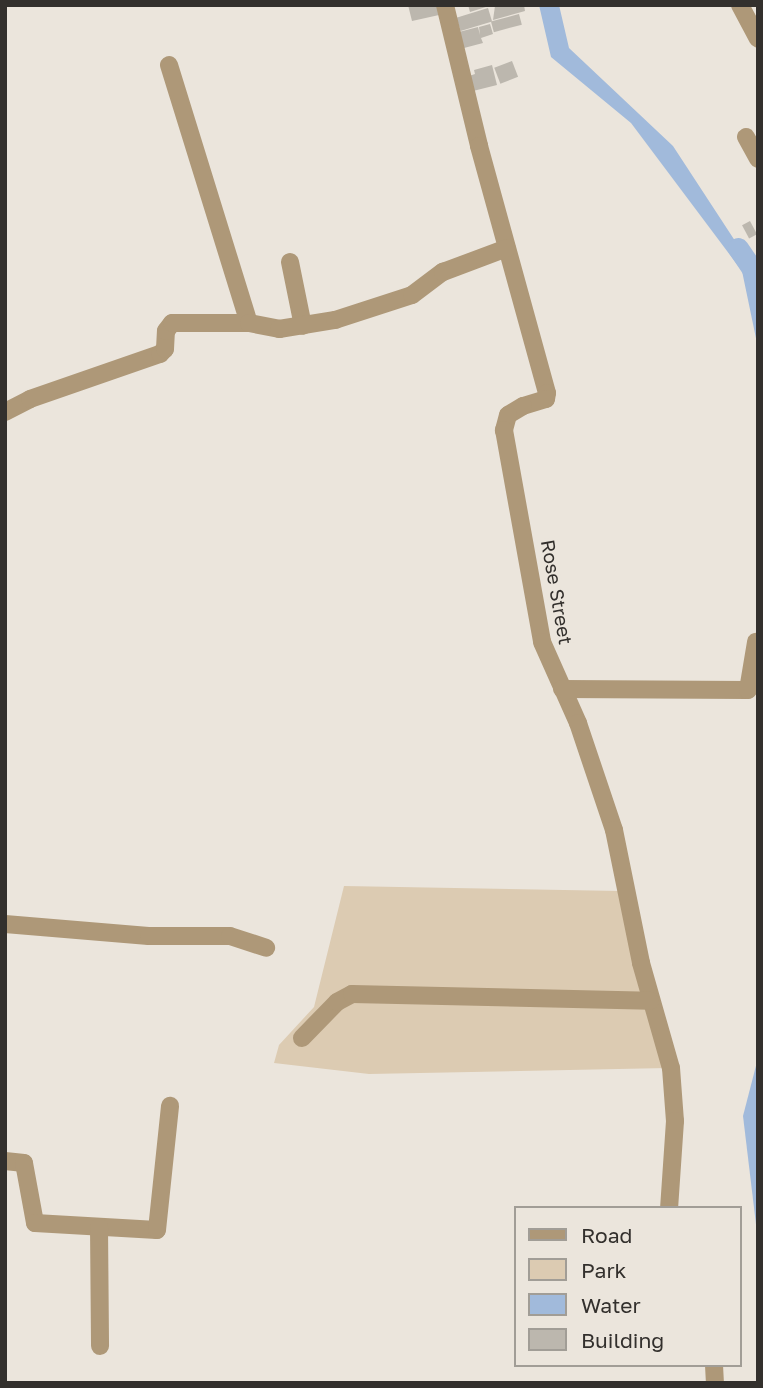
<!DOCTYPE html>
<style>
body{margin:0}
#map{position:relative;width:763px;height:1388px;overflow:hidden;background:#ebe5dc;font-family:"Golos Text",sans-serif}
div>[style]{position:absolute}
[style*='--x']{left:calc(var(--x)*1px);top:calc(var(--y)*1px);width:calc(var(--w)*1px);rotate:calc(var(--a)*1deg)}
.green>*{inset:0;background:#dccbb2}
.water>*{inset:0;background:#a1badb}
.river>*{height:21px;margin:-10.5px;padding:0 10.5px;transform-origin:10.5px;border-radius:10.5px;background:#a1badb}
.building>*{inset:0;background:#bcb7ae;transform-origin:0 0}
.minor>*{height:18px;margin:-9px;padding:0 9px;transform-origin:9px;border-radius:9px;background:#ae9878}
span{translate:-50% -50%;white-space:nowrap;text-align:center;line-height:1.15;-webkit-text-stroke:7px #ebe5dc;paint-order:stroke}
.street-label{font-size:19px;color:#33302d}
.frame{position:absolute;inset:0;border:7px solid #33302d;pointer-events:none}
.legend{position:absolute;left:514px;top:1206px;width:228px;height:161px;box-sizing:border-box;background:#ebe5dc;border:2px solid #a19d96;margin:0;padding:9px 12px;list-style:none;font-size:21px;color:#33302d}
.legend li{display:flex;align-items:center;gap:14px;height:35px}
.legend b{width:35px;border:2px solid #a19d96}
</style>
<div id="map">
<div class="green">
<i style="clip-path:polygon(344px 886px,620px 891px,644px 996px,354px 999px,647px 1006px,667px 1068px,369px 1074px,274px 1063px,279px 1045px,314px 1007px)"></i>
</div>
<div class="water">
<i style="clip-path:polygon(539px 5px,559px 5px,569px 48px,673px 146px,758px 276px,758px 348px,742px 271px,631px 123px,551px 57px)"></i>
<i style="clip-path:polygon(758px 1058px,758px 1241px,743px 1116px)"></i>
</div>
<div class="river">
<i style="--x:738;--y:248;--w:36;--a:56"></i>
</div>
<div class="building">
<i style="clip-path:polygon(408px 5px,437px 5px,439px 15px,412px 21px)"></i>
<i style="clip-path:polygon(468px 5px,489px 5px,489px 6px,470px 12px)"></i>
<i style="clip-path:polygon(524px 5px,525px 11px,493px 20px,495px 6px)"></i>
<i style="left:488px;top:8px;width:14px;height:33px;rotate:73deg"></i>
<i style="left:519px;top:14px;width:11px;height:29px;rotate:75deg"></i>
<i style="clip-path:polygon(490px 24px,493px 34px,481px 38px,483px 43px,464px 48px,459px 32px,478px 27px,480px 35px,479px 27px)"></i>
<i style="left:512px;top:61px;width:17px;height:19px;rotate:69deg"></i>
<i style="clip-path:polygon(492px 65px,497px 85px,473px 91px,469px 76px,475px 74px,474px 70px)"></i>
<i style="left:750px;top:221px;width:15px;height:9px;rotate:62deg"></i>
</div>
<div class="minor">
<i style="--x:445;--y:5;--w:145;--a:76.4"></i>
<i style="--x:479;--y:146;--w:256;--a:74.6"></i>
<i style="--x:547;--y:393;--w:6;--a:99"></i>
<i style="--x:546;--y:399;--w:24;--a:163"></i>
<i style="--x:523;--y:406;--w:17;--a:149"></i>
<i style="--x:508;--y:415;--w:16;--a:105"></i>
<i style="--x:504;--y:430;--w:215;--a:79.8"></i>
<i style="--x:542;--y:642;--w:89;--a:66"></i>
<i style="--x:578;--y:723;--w:113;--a:71.4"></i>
<i style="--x:614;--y:830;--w:136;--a:78.5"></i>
<i style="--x:641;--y:963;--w:109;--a:74.1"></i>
<i style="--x:671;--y:1068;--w:53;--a:85.7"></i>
<i style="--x:675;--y:1121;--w:87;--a:93.9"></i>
<i style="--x:740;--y:5;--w:38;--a:62"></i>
<i style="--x:169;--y:65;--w:270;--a:72.8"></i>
<i style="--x:746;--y:137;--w:25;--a:61"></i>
<i style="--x:290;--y:262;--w:65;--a:78.5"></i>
<i style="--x:5;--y:412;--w:28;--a:-27"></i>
<i style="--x:30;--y:399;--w:138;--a:-19.1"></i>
<i style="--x:160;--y:354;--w:7;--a:-45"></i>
<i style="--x:165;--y:349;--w:18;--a:-87"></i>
<i style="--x:166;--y:331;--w:10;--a:-53"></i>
<i style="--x:172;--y:323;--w:77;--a:0"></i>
<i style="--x:249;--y:323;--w:31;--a:11"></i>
<i style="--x:279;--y:329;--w:57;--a:-9.1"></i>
<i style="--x:335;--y:320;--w:81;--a:-18"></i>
<i style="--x:412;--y:295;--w:39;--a:-37"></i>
<i style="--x:443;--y:272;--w:68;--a:-20.6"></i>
<i style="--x:562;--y:689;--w:186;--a:0.3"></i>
<i style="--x:748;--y:690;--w:49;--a:-80.5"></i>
<i style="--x:5;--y:924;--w:144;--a:4.8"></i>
<i style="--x:149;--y:936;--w:81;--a:0"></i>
<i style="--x:230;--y:936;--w:38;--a:18"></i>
<i style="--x:302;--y:1038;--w:50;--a:-45.8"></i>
<i style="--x:337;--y:1002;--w:17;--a:-28"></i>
<i style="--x:352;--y:994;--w:298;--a:1.3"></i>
<i style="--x:5;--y:1161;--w:19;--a:6"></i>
<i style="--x:24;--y:1163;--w:61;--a:79.6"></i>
<i style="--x:35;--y:1223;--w:122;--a:3.3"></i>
<i style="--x:157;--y:1230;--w:125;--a:-84"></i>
<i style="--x:99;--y:1227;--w:119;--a:89.5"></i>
<i style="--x:714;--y:1365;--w:18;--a:87"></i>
</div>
<div class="street-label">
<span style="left:557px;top:592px;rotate:80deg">Rose Street</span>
</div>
<div class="frame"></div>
<ul class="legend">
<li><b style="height:9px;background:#ae9878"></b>Road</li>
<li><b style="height:19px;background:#dccbb2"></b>Park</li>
<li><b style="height:19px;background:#a1badb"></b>Water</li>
<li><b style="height:19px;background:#bcb7ae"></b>Building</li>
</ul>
</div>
